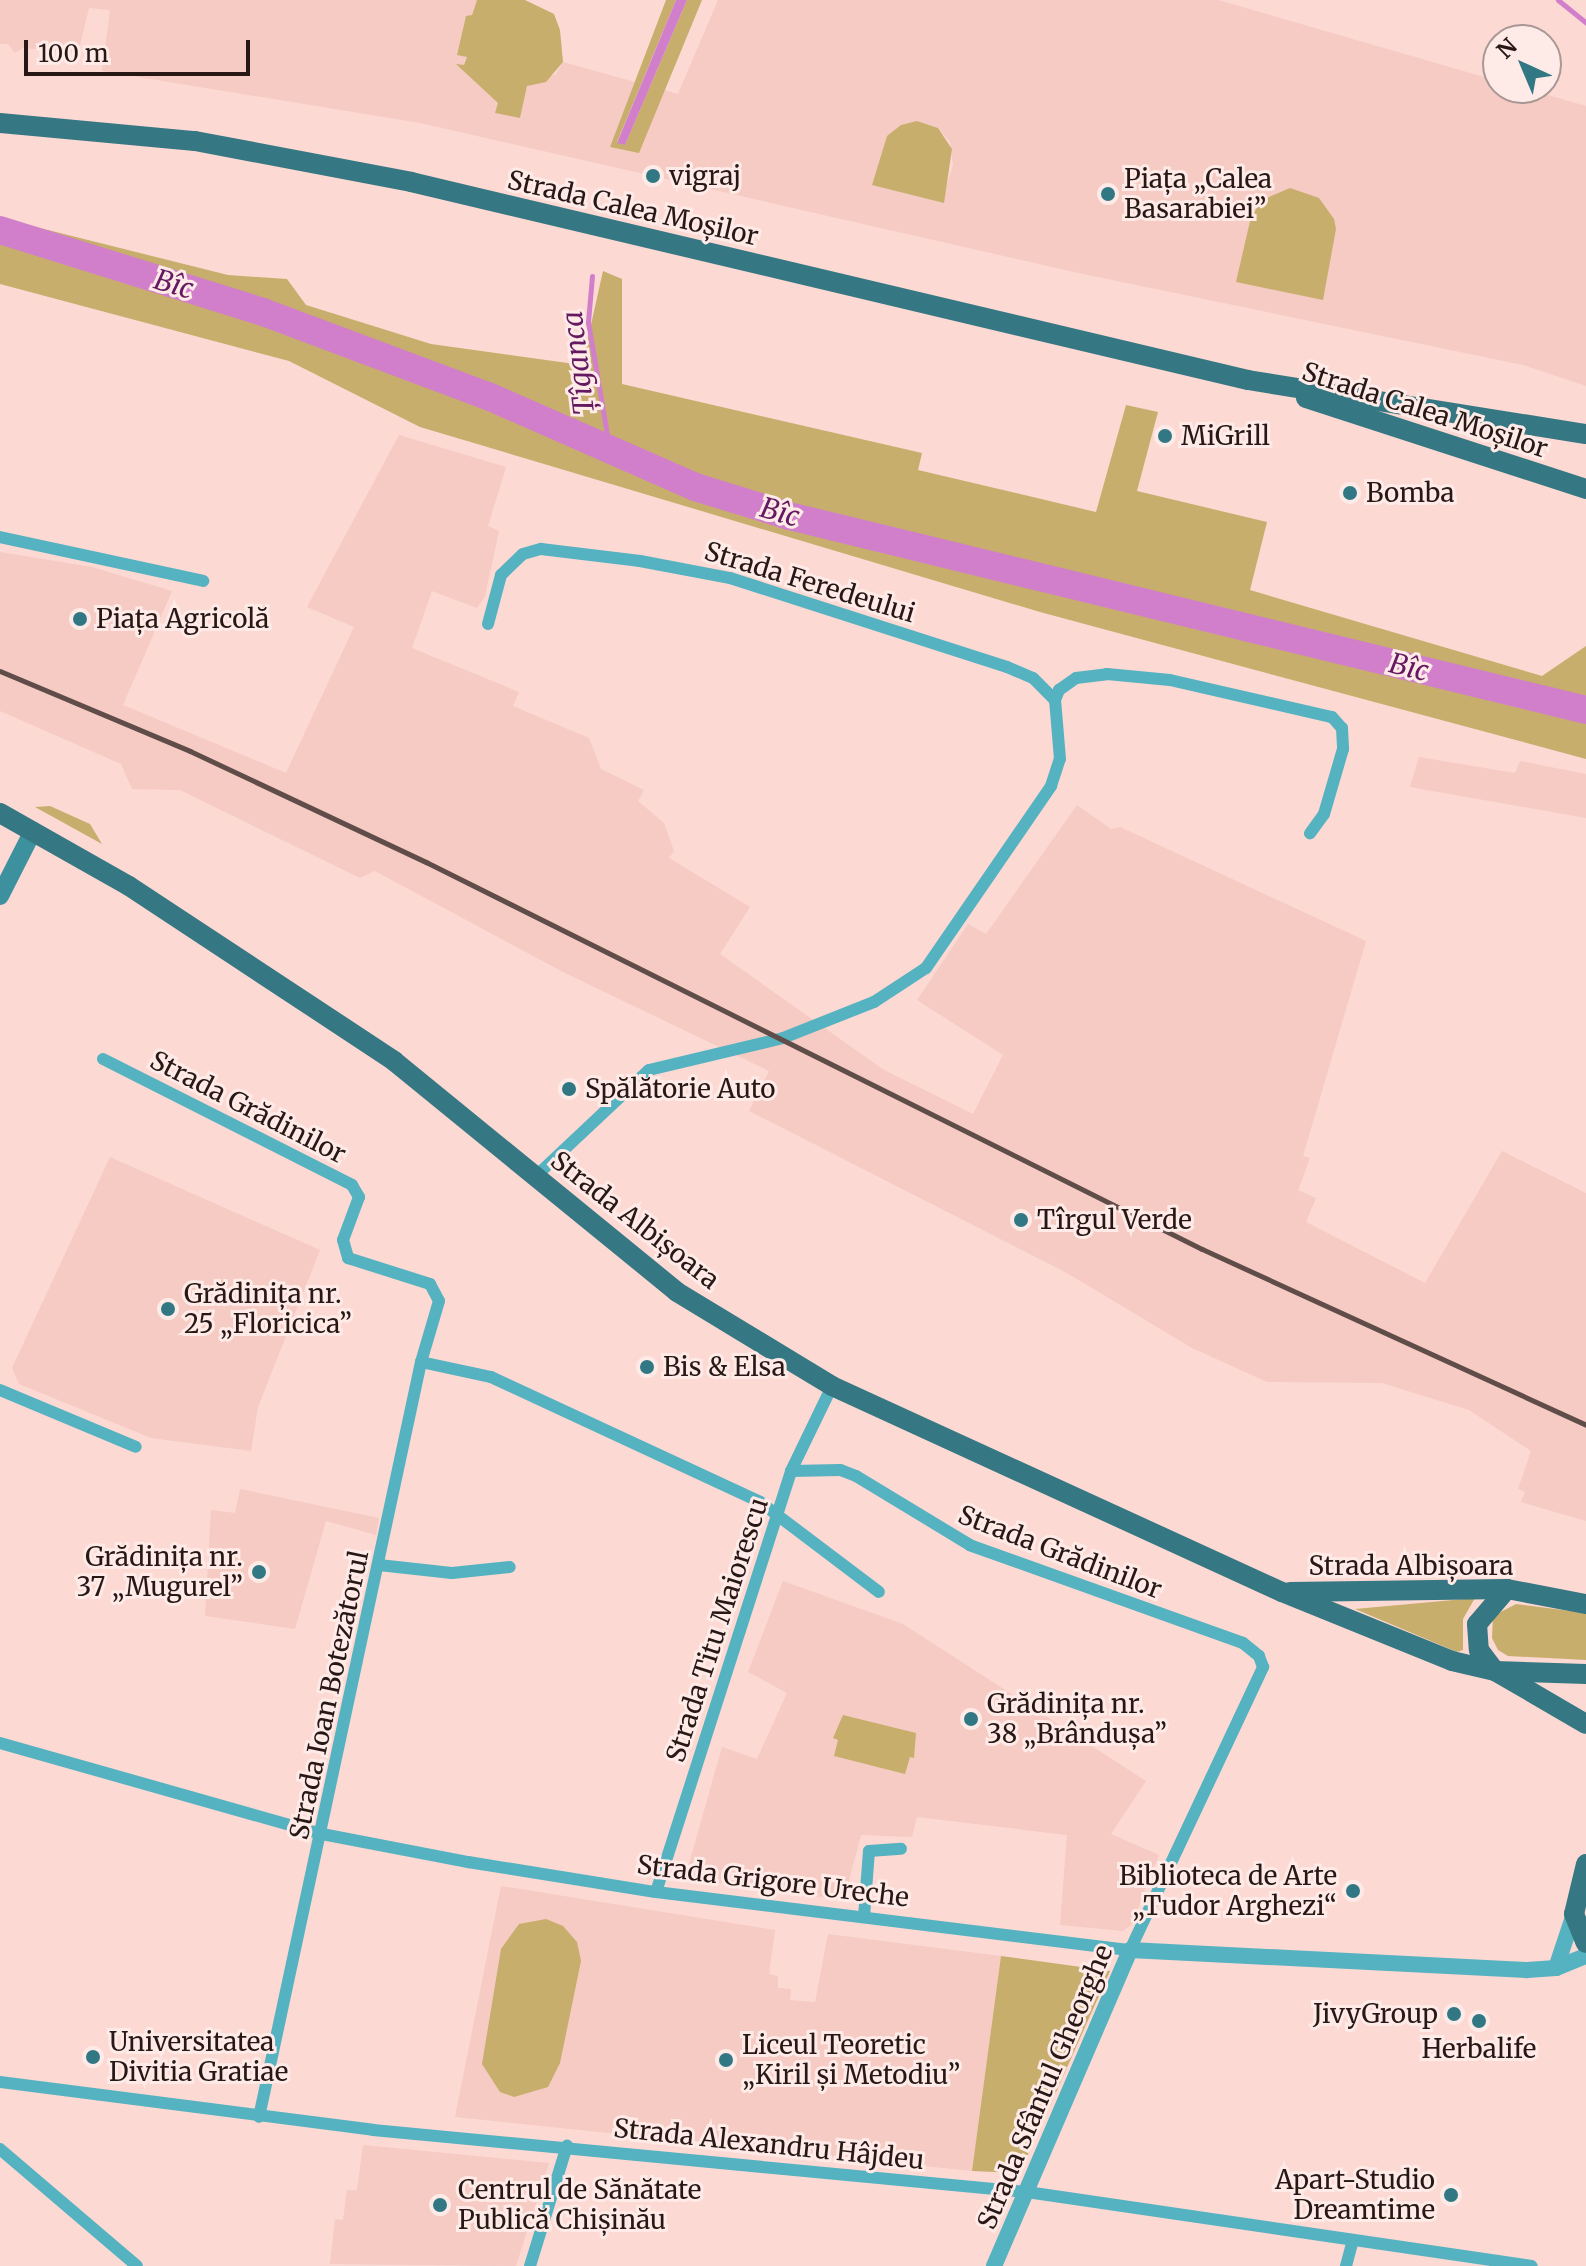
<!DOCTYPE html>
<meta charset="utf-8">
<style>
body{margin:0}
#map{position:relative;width:1586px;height:2266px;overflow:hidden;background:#fdd9d3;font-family:Merriweather,serif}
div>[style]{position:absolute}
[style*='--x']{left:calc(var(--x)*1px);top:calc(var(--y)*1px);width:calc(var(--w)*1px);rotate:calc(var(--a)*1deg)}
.built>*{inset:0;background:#f5cbc3}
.green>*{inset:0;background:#c7ae6c}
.water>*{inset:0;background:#d27fcb}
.stream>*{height:5px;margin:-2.5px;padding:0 2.5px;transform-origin:2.5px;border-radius:2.5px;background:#d27fcb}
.river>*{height:28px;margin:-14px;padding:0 14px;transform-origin:14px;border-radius:14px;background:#d27fcb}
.minor>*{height:12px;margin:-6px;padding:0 6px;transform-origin:6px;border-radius:6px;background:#55b2c1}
.tertiary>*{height:16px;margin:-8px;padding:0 8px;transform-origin:8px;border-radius:8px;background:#55b2c1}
.secondary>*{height:18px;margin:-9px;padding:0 9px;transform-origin:9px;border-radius:9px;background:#3d909e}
.primary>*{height:20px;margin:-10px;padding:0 10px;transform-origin:10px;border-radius:10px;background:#357782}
.rail>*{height:5px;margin:-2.5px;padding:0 2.5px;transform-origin:2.5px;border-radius:2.5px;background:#604c48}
.dots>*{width:22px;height:22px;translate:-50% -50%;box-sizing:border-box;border:4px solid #feebe8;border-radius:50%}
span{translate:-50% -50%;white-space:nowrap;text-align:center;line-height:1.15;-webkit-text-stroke:6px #feebe8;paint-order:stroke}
.poi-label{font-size:26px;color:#271815}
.left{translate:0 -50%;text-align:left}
.right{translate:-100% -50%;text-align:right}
.street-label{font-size:26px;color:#271815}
.water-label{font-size:28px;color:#641960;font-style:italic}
.north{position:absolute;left:1482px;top:24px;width:80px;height:80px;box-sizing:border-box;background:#feebe8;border:2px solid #a89794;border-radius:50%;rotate:316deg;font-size:22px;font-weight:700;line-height:32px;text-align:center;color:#271815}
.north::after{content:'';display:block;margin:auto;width:28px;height:36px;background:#317884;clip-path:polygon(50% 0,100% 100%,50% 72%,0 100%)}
.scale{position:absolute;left:24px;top:40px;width:226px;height:36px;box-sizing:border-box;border:4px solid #271815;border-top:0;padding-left:10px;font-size:24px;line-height:28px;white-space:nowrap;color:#271815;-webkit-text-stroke:6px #feebe8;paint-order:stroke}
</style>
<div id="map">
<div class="built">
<i style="clip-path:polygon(evenodd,0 0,477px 0,457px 54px,467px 57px,464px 66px,458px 65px,520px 118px,527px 86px,556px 74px,563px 62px,678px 94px,718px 0,1218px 0,1498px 81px,1498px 88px,1524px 88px,1586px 106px,1586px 386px,1523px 365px,1083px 274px,420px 123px,102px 71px,110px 10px,89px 8px,78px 53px,23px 48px,15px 53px,8px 44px,0 44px,0 0,917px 121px,938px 128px,950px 142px,953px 165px,946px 188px,872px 185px,887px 136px,917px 121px)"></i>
<i style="clip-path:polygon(399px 435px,506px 467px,488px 526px,499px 531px,485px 596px,477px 608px,432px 591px,412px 648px,519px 692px,513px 706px,589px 738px,601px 769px,644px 790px,638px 801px,664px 823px,674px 851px,669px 858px,750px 907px,720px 954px,884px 1070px,973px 1114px,1003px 1055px,917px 1000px,968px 924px,986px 934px,1077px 805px,1111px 829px,1120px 827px,1366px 941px,1303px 1156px,1310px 1158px,1298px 1190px,1316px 1198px,1306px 1222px,1425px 1283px,1502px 1151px,1586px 1193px,1586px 1521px,1521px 1502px,1525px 1492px,1518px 1489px,1531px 1451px,1469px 1410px,1382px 1383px,1267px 1382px,1192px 1348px,1067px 1273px,749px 1111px,769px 1071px,565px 973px,375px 871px,360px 878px,180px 790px,132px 789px,121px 764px,0 711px,0 552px,92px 567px,172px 591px,123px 705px,286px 773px,354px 627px,307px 607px)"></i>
<i style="clip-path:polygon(1419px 757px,1515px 773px,1520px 761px,1586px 774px,1586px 818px,1410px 787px)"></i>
<i style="clip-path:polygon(110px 1157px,320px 1250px,258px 1407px,251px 1451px,151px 1438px,19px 1384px,12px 1368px)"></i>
<i style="clip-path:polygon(240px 1489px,379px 1518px,376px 1535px,326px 1521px,295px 1629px,205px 1616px,211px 1510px,235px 1513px)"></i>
<i style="clip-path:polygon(783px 1581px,903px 1624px,1146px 1781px,1111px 1834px,1159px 1855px,1132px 1924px,1123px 1931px,1060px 1925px,1067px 1835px,917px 1817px,912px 1837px,861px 1835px,844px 1900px,685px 1878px,722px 1747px,757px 1759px,787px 1693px,748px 1672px)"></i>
<i style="clip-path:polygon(501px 1886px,775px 1930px,769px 1974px,778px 1976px,778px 1988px,791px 1989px,790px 2000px,815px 2002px,828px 1934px,1001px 1956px,972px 2171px,455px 2117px)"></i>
<i style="clip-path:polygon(363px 2145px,549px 2163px,516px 2266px,330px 2264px,335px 2219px,343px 2220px,347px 2190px,357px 2190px)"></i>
</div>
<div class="green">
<i style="clip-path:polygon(477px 0,525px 0,554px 14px,560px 30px,563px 62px,546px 82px,527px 86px,520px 118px,495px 113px,498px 103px,456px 64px,464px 65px,467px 57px,457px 55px,466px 16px,472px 15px)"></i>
<i style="clip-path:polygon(666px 0,676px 0,617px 142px,625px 145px,687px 0,702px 0,639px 153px,610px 147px)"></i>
<i style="clip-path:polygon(917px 121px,938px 128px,952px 149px,944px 203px,872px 185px,887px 136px,901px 125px)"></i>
<i style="clip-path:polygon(1290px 188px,1319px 198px,1334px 219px,1336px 229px,1323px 300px,1236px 282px,1251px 217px,1262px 200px)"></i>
<i style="clip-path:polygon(0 218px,228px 275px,287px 279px,306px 305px,431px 344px,582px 365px,603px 271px,622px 279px,622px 384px,922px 453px,918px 470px,1096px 512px,1126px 405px,1158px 412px,1137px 491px,1267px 522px,1250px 590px,1542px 676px,1586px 646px,1586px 759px,1040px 612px,420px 427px,289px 361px,0 284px)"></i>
<i style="clip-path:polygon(50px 806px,90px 824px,102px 844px,35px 807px)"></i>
<i style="clip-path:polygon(1475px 1598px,1463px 1619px,1463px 1650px,1457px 1652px,1355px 1609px)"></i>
<i style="clip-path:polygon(1516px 1604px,1586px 1613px,1586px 1660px,1508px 1656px,1498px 1650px,1492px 1638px,1493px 1616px)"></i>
<i style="clip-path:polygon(843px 1715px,916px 1733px,914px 1758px,910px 1757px,905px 1774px,834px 1756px,838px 1740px,833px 1738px)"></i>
<i style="clip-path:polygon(546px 1919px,563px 1926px,577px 1942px,581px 1961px,560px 2063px,548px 2087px,514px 2097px,500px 2092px,482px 2064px,501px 1949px,519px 1924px)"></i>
<i style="clip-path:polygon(1001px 1956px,1110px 1971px,1020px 2173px,972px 2171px)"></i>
</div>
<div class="water">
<i style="clip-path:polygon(676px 0,687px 0,625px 145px,617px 143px)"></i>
</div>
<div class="stream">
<i style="--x:1558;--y:0;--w:36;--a:39"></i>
<i style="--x:592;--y:276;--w:46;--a:95"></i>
<i style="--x:588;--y:322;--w:126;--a:80.4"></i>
</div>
<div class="river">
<i style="--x:0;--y:230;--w:275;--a:17.3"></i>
<i style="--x:263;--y:312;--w:240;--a:20.5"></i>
<i style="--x:488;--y:396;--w:226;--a:23.7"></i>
<i style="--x:695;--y:487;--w:98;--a:17.1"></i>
<i style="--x:789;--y:516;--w:820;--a:13.68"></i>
</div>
<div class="minor">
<i style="--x:0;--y:537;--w:208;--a:12.2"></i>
<i style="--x:488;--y:624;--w:51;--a:-75.1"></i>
<i style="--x:501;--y:575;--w:30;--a:-44"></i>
<i style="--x:523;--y:554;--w:19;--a:-16"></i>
<i style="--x:541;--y:549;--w:100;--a:6.9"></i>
<i style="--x:640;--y:561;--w:92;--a:10.7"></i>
<i style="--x:730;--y:578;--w:291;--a:17.8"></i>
<i style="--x:1007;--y:667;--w:28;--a:23"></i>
<i style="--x:1033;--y:678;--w:31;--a:45"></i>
<i style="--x:103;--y:1059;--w:279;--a:26.8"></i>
<i style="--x:352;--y:1185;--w:14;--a:60"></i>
<i style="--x:359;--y:1197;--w:46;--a:110.4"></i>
<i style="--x:343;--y:1240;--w:19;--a:74"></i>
<i style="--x:348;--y:1258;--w:86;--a:17.6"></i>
<i style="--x:430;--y:1284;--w:19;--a:62"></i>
<i style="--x:439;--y:1301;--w:64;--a:106.4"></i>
<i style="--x:421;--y:1362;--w:772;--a:102.11"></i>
<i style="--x:536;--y:1176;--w:155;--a:-43.2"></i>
<i style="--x:649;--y:1070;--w:138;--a:-13.4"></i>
<i style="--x:783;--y:1038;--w:98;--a:-21.6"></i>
<i style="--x:874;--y:1002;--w:62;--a:-33.2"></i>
<i style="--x:926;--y:968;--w:221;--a:-55.5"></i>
<i style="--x:1051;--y:786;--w:28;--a:-72"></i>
<i style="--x:1060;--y:759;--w:59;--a:-94.8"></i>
<i style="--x:1055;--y:700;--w:11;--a:-68"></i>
<i style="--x:1059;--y:690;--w:21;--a:-35"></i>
<i style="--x:1076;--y:678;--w:31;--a:-7"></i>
<i style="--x:1107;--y:674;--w:63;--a:5.4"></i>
<i style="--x:1170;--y:680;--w:166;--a:12.9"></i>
<i style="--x:1332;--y:717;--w:15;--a:48"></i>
<i style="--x:1342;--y:728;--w:21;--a:87"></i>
<i style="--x:1343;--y:749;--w:68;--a:106.3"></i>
<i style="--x:1324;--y:814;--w:24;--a:126"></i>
<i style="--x:421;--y:1362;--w:72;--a:12.1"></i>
<i style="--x:491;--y:1377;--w:297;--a:24.9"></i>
<i style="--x:760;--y:1502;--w:149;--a:37.1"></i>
<i style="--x:0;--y:1390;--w:147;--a:22.7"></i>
<i style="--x:379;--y:1565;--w:73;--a:6.3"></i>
<i style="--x:452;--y:1573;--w:58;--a:-5.9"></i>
<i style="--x:0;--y:1743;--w:335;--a:15.8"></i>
<i style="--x:322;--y:1834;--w:149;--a:10.9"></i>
<i style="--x:468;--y:1862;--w:190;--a:9.1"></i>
<i style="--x:656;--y:1892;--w:478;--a:7"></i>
<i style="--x:1130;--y:1950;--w:313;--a:-64.8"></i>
<i style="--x:1263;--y:1667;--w:12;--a:-110"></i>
<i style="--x:1259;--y:1656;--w:21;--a:-141"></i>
<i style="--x:1243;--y:1643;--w:290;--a:-160.3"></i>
<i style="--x:970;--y:1545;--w:133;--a:-148.8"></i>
<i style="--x:856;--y:1476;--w:17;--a:-159"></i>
<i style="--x:840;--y:1470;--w:49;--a:178.8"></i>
<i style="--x:656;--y:1892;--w:442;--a:-72.2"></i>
<i style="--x:791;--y:1471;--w:94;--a:-64.2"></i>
<i style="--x:864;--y:1917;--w:66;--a:-85.7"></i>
<i style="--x:869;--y:1851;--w:32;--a:-4"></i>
<i style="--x:0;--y:2082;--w:376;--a:7.3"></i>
<i style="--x:373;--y:2130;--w:657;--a:5.42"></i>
<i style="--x:1027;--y:2192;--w:510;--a:8.34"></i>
<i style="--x:0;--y:2149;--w:180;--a:40.5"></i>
<i style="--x:530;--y:2266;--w:126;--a:-72.9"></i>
<i style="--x:1346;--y:2266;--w:27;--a:-75"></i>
</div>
<div class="tertiary">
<i style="--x:1556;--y:1968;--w:57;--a:-71.6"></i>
<i style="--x:994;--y:2266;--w:344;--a:-66.7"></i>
<i style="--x:1130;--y:1950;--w:398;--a:2.9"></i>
<i style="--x:1527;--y:1970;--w:29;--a:-4"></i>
<i style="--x:1556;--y:1968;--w:32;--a:-22"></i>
</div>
<div class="secondary">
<i style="--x:0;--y:896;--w:73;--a:-63.1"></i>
</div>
<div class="primary">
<i style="--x:0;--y:123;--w:196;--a:5.3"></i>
<i style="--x:195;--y:141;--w:220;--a:10.7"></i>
<i style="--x:411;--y:182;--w:860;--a:13.31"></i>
<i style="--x:1248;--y:380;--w:342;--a:9.1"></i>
<i style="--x:1306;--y:398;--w:294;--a:18"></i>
<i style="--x:0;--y:813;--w:148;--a:29.5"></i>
<i style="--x:129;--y:886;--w:318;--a:33.4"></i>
<i style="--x:394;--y:1061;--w:365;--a:39.2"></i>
<i style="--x:677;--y:1292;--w:181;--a:31.2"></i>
<i style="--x:832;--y:1386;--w:495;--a:24.6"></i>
<i style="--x:1282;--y:1592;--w:183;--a:22.1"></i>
<i style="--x:1452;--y:1661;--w:44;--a:13.1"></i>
<i style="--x:1495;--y:1671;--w:91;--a:1.9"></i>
<i style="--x:1507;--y:1589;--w:46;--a:130.6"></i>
<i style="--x:1477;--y:1624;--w:26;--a:86"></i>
<i style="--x:1479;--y:1650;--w:26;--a:53"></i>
<i style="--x:1495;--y:1671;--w:105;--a:30.2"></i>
<i style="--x:1290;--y:1592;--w:217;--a:-0.8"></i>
<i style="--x:1507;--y:1589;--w:80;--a:10.8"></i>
<i style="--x:1586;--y:1864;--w:51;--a:103.5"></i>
<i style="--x:1574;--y:1914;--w:31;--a:68"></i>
</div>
<div class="rail">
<i style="--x:0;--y:671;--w:206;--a:22.8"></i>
<i style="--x:190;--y:751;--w:261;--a:25.2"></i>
<i style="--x:426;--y:862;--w:867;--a:26.51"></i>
<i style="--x:1202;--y:1249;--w:422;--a:24.6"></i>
</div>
<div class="dots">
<i style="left:653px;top:176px;background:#317884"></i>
<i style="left:1108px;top:194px;background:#317884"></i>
<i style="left:1165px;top:436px;background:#317884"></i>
<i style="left:1350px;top:493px;background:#317884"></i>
<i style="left:80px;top:619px;background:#317884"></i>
<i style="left:569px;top:1089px;background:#317884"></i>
<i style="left:1021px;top:1220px;background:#317884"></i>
<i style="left:168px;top:1309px;background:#317884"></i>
<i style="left:647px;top:1367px;background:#317884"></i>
<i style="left:259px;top:1572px;background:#317884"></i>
<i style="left:971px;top:1719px;background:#317884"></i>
<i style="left:1353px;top:1891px;background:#317884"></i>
<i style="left:1454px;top:2014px;background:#317884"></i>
<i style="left:1479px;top:2021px;background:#317884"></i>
<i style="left:93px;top:2057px;background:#317884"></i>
<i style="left:726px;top:2060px;background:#317884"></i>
<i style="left:1451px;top:2195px;background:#317884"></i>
<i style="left:440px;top:2205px;background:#317884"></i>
</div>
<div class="poi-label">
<span class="left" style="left:669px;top:176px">vigraj</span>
<span class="left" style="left:1124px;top:194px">Piața „Calea<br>Basarabiei”</span>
<span class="left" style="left:1181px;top:436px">MiGrill</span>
<span class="left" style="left:1366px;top:493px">Bomba</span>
<span class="left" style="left:96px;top:619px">Piața Agricolă</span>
<span class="left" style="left:585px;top:1089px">Spălătorie Auto</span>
<span class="left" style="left:1037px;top:1220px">Tîrgul Verde</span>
<span class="left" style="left:184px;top:1309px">Grădinița nr.<br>25 „Floricica”</span>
<span class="left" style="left:663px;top:1367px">Bis &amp; Elsa</span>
<span class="right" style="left:243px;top:1572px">Grădinița nr.<br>37 „Mugurel”</span>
<span class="left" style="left:987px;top:1719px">Grădinița nr.<br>38 „Brândușa”</span>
<span class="right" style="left:1337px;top:1891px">Biblioteca de Arte<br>„Tudor Arghezi“</span>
<span class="right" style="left:1438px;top:2014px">JivyGroup</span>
<span class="left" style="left:109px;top:2057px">Universitatea<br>Divitia Gratiae</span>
<span class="left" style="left:742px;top:2060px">Liceul Teoretic<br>„Kiril și Metodiu”</span>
<span style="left:1479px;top:2049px">Herbalife</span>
<span class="right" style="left:1435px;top:2195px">Apart-Studio<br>Dreamtime</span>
<span class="left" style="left:458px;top:2205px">Centrul de Sănătate<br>Publică Chișinău</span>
</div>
<div class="street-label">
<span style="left:633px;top:208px;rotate:13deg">Strada Calea Moșilor</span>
<span style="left:1425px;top:410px;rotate:18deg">Strada Calea Moșilor</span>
<span style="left:810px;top:582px;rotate:17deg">Strada Feredeului</span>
<span style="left:248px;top:1107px;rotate:27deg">Strada Grădinilor</span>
<span style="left:635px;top:1220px;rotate:38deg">Strada Albișoara</span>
<span style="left:1060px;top:1552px;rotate:21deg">Strada Grădinilor</span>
<span style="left:1411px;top:1566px">Strada Albișoara</span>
<span style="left:717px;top:1630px;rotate:-72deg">Strada Titu Maiorescu</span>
<span style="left:329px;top:1695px;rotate:-78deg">Strada Ioan Botezătorul</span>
<span style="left:773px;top:1881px;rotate:7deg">Strada Grigore Ureche</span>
<span style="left:1045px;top:2087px;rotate:-67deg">Strada Sfântul Gheorghe</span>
<span style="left:769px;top:2144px;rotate:6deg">Strada Alexandru Hâjdeu</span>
</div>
<div class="water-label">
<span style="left:174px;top:284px;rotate:17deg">Bîc</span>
<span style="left:578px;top:363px;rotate:-97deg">Țîganca</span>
<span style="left:780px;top:512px;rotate:16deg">Bîc</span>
<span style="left:1409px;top:667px;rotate:14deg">Bîc</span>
</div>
<div class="north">N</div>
<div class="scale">100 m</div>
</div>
